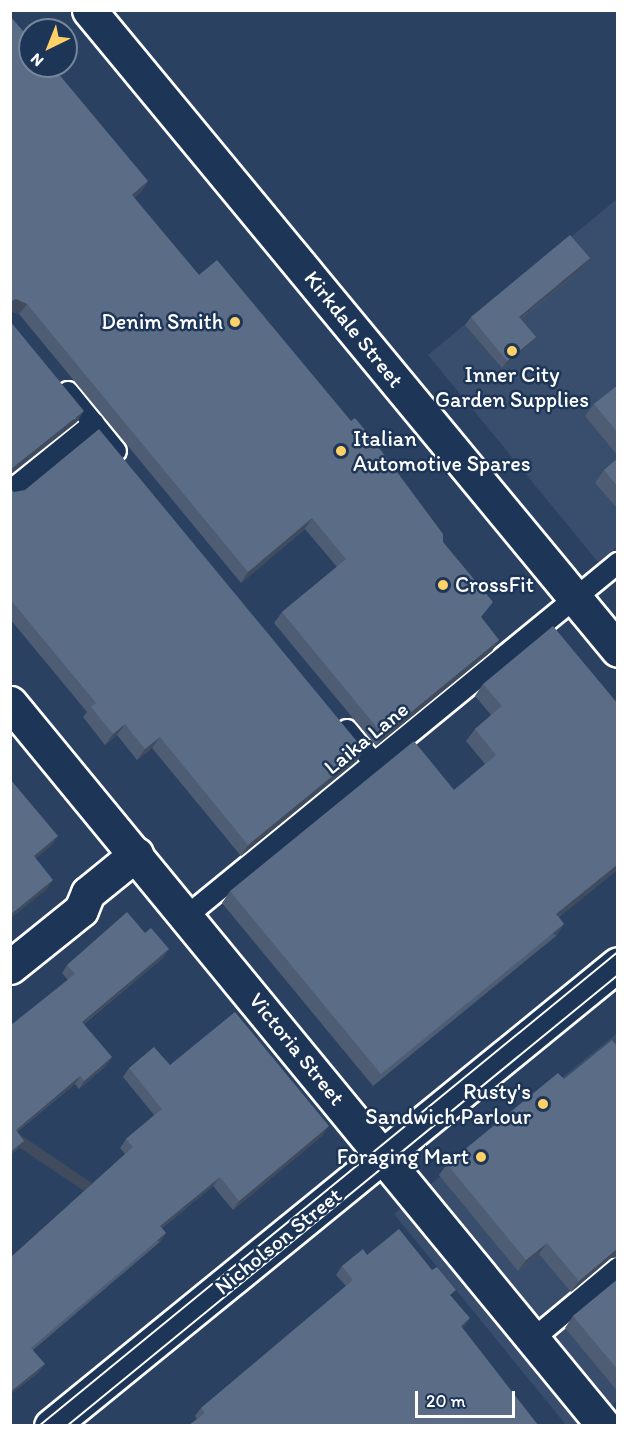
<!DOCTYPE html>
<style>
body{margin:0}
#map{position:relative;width:628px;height:1436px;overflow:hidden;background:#2a4161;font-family:Itim,sans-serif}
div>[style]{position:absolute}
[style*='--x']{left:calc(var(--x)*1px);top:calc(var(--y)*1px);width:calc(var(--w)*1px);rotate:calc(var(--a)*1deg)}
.built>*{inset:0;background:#394e6c}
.roads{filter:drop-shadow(2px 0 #fff) drop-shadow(-2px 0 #fff) drop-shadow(0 2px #fff) drop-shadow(0 -2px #fff)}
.lane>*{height:20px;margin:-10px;padding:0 10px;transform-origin:10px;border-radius:10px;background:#1d3557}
.street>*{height:33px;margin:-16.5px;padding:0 16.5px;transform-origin:16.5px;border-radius:16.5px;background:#1d3557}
.primary>*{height:33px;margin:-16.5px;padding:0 16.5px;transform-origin:16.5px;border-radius:16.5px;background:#1d3557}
.tram>*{height:1.5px;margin:-0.75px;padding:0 0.75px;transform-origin:0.75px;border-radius:0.75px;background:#fff}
.wall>*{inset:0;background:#4e5d73}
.shaded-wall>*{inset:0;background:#404c5e;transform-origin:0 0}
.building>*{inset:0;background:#5b6c86}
.dots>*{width:16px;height:16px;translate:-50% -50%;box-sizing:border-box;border:3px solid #1d3557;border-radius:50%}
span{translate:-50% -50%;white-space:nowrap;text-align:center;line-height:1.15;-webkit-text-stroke:5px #1d3557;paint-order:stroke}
.poi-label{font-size:22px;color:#fff}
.right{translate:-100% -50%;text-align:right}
.left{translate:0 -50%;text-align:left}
.street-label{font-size:22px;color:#fff}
.frame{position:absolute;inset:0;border:12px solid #fff;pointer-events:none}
.north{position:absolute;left:18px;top:18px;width:60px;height:60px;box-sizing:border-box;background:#1d3557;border:2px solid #77869a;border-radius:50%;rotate:223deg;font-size:16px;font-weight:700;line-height:24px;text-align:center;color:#fff}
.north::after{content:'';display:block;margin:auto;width:21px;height:27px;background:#ffd166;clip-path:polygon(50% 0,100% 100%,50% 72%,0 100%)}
.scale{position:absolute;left:415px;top:1391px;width:100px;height:27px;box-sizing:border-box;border:3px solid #fff;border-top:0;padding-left:8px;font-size:18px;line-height:21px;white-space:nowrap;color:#fff;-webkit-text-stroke:4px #1d3557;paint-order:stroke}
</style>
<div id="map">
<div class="built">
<i style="clip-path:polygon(617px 199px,617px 547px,598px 562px,428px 355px)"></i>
<i style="clip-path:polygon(617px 1033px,617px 1401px,581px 1425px,566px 1425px,394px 1214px)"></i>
</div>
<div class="roads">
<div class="lane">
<i style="--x:68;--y:392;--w:76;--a:50.9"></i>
<i style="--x:10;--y:491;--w:108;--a:-39"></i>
<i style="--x:347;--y:730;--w:43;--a:50.7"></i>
<i style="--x:188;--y:915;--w:556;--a:-39.3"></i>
<i style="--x:533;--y:1339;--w:111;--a:-39.9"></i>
</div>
<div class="street">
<i style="--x:89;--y:10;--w:830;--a:50.42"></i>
<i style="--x:10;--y:703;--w:936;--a:50.59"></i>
<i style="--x:10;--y:967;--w:91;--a:-38.8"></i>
<i style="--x:81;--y:910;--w:18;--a:-68"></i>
<i style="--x:88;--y:893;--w:62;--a:-39.1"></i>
</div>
<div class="primary">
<i style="--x:51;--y:1426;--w:731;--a:-39.17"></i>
</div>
</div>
<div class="tram">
<i style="--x:39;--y:1426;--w:748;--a:-39.31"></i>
<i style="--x:67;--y:1426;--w:712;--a:-39.3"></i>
</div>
<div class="wall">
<i style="clip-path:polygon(148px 181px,141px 192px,134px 198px,199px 275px,443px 542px,482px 618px,499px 640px,492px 651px,376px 746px,274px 623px,282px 612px,337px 567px,305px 529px,241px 583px,19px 314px,10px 311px)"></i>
<i style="clip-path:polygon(590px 258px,585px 266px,521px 319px,536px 337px,531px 344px,502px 368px,465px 325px,471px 317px)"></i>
<i style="clip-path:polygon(618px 385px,618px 456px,585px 416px,594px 404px)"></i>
<i style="clip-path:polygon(618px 458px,618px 509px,595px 483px,604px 470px)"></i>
<i style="clip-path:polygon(10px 489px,357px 761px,241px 856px,152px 748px,137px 760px,117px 735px,105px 745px,83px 717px,87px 712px,10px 619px)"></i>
<i style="clip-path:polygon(483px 684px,618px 704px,618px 870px,617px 870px,559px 917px,564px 924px,556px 936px,373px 1086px,222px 903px,230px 891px,454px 790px,485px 764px,466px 741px,475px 729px,491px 715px,475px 696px)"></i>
<i style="clip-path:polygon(164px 957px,84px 1024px,107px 1065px,79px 1089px,75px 1084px,17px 1132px,19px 1148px,10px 1155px,10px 1026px,68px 980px,62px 973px,67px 965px)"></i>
<i style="clip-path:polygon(618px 1047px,618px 1257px,611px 1258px,571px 1292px,539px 1254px,518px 1271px,439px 1175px,447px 1164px,564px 1079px)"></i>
<i style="clip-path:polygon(170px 1065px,323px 1135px,233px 1210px,213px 1186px,162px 1228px,166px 1233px,160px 1242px,33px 1350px,39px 1372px,10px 1395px,10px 1258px,125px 1154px,120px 1148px,126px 1139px,154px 1115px,123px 1077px,129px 1068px)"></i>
<i style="clip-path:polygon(367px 1255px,452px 1297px,464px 1327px,197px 1419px,195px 1416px,201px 1408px,346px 1286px,336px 1275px,342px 1266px)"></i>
<i style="clip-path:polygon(618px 1279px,618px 1392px,565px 1328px,573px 1316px)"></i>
</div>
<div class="shaded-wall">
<i style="clip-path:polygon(148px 181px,141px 192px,124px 206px,132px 195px)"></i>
<i style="clip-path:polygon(590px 258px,585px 266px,514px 324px,519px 317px)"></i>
<i style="clip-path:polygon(16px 299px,27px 304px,19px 314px,10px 311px,10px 302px)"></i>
<i style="clip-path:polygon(536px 337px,531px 344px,502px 368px,507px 361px)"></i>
<i style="clip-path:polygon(84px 411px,77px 422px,10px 475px,10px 470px)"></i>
<i style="clip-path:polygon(312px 518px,305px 529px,241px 583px,248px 572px)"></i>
<i style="clip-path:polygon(499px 640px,492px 651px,376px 746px,383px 735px)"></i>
<i style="clip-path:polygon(125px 724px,117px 735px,105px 745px,113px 734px)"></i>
<i style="clip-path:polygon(160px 737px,152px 748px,137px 760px,145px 749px)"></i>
<i style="clip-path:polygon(364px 750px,357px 761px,241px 856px,248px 845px)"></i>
<i style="clip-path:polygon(58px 836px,52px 845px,28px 865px,34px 856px)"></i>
<i style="clip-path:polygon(618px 864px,617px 870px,548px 926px,556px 914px)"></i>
<i style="clip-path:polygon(53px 880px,47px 889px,10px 919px,10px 915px)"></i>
<i style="left:564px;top:924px;width:14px;height:237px;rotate:124deg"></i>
<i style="clip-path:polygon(169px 949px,164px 957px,77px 1029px,82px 1022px)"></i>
<i style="clip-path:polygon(112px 1057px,107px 1065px,79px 1089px,84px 1081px)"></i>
<i style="clip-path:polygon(80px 1076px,75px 1084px,10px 1137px,16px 1130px)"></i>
<i style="clip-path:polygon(329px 1126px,323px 1135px,233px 1210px,239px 1201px)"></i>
<i style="clip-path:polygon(24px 1141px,19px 1148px,10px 1155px,10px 1152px)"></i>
<i style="clip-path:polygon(220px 1177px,213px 1186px,154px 1234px,160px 1226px)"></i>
<i style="left:166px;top:1233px;width:11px;height:177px;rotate:124deg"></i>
<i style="clip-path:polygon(547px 1243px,539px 1254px,518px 1271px,526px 1260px)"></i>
<i style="clip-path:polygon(618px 1248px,618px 1257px,611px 1258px,571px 1292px,579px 1281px)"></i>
<i style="clip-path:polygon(470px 1318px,464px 1327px,455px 1334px,461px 1326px)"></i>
<i style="clip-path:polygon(45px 1364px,39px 1372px,10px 1395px,10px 1392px)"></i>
</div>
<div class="building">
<i style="clip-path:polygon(10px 16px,30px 39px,30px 66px,52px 66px,148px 181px,132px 195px,199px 275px,217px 260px,351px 421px,355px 418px,374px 441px,443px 534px,443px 542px,493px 602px,481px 617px,499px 640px,383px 735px,282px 612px,346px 559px,312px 518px,248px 572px,27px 304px,16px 299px,10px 302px)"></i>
<i style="clip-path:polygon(570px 235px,590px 258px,519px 317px,536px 337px,507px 361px,471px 317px)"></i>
<i style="clip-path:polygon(10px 321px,84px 411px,10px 470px)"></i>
<i style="clip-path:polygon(618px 385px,618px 433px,594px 404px)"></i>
<i style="clip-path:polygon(99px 429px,364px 750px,248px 845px,160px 737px,145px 749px,125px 724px,113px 734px,91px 707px,96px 703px,10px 599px,10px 489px,14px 492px,25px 490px)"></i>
<i style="clip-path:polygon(618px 458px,618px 487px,604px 470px)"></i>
<i style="clip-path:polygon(553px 626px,618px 704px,618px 864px,556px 914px,564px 924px,381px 1074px,230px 891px,414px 741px,454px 790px,496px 755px,475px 729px,502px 706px,483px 684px)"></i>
<i style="clip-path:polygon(10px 779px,58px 836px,34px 856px,53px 880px,10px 915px)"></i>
<i style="clip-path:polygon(127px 912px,145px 933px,151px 928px,169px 949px,82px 1022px,112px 1057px,84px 1081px,80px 1076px,16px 1130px,24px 1141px,10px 1152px,10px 1026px,75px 974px,67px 965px)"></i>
<i style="clip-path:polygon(235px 1012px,329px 1126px,239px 1201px,220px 1177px,160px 1226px,166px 1233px,31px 1348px,45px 1364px,10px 1392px,10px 1258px,133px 1147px,126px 1139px,162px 1109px,129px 1068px,154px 1047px,170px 1065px)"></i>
<i style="clip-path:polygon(612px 1040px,618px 1047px,618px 1248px,579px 1281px,547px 1243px,526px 1260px,447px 1164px,558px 1073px,564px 1079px)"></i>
<i style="clip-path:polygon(399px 1229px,432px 1270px,437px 1267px,456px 1290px,450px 1295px,470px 1318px,461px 1326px,538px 1425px,189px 1425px,205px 1413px,201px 1408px,353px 1280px,342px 1266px,363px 1249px,367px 1255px)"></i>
<i style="clip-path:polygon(618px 1279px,618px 1370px,573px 1316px)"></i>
</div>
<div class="dots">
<i style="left:235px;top:322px;background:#ffd166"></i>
<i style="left:512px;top:351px;background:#ffd166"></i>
<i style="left:341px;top:451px;background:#ffd166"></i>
<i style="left:443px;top:585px;background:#ffd166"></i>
<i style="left:543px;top:1104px;background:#ffd166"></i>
<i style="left:481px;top:1157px;background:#ffd166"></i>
</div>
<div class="poi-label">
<span class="right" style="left:223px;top:322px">Denim Smith</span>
<span style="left:512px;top:387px">Inner City<br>Garden Supplies</span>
<span class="left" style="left:353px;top:451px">Italian<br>Automotive Spares</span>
<span class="left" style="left:455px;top:585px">CrossFit</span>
<span class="right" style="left:531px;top:1104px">Rusty's<br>Sandwich Parlour</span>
<span class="right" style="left:469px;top:1157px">Foraging Mart</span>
</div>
<div class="street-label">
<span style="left:354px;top:329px;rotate:51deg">Kirkdale Street</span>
<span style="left:366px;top:738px;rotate:-39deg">Laika Lane</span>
<span style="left:297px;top:1049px;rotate:51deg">Victoria Street</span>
<span style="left:278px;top:1241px;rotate:-39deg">Nicholson Street</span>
</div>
<div class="frame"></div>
<div class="north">N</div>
<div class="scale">20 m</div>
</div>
